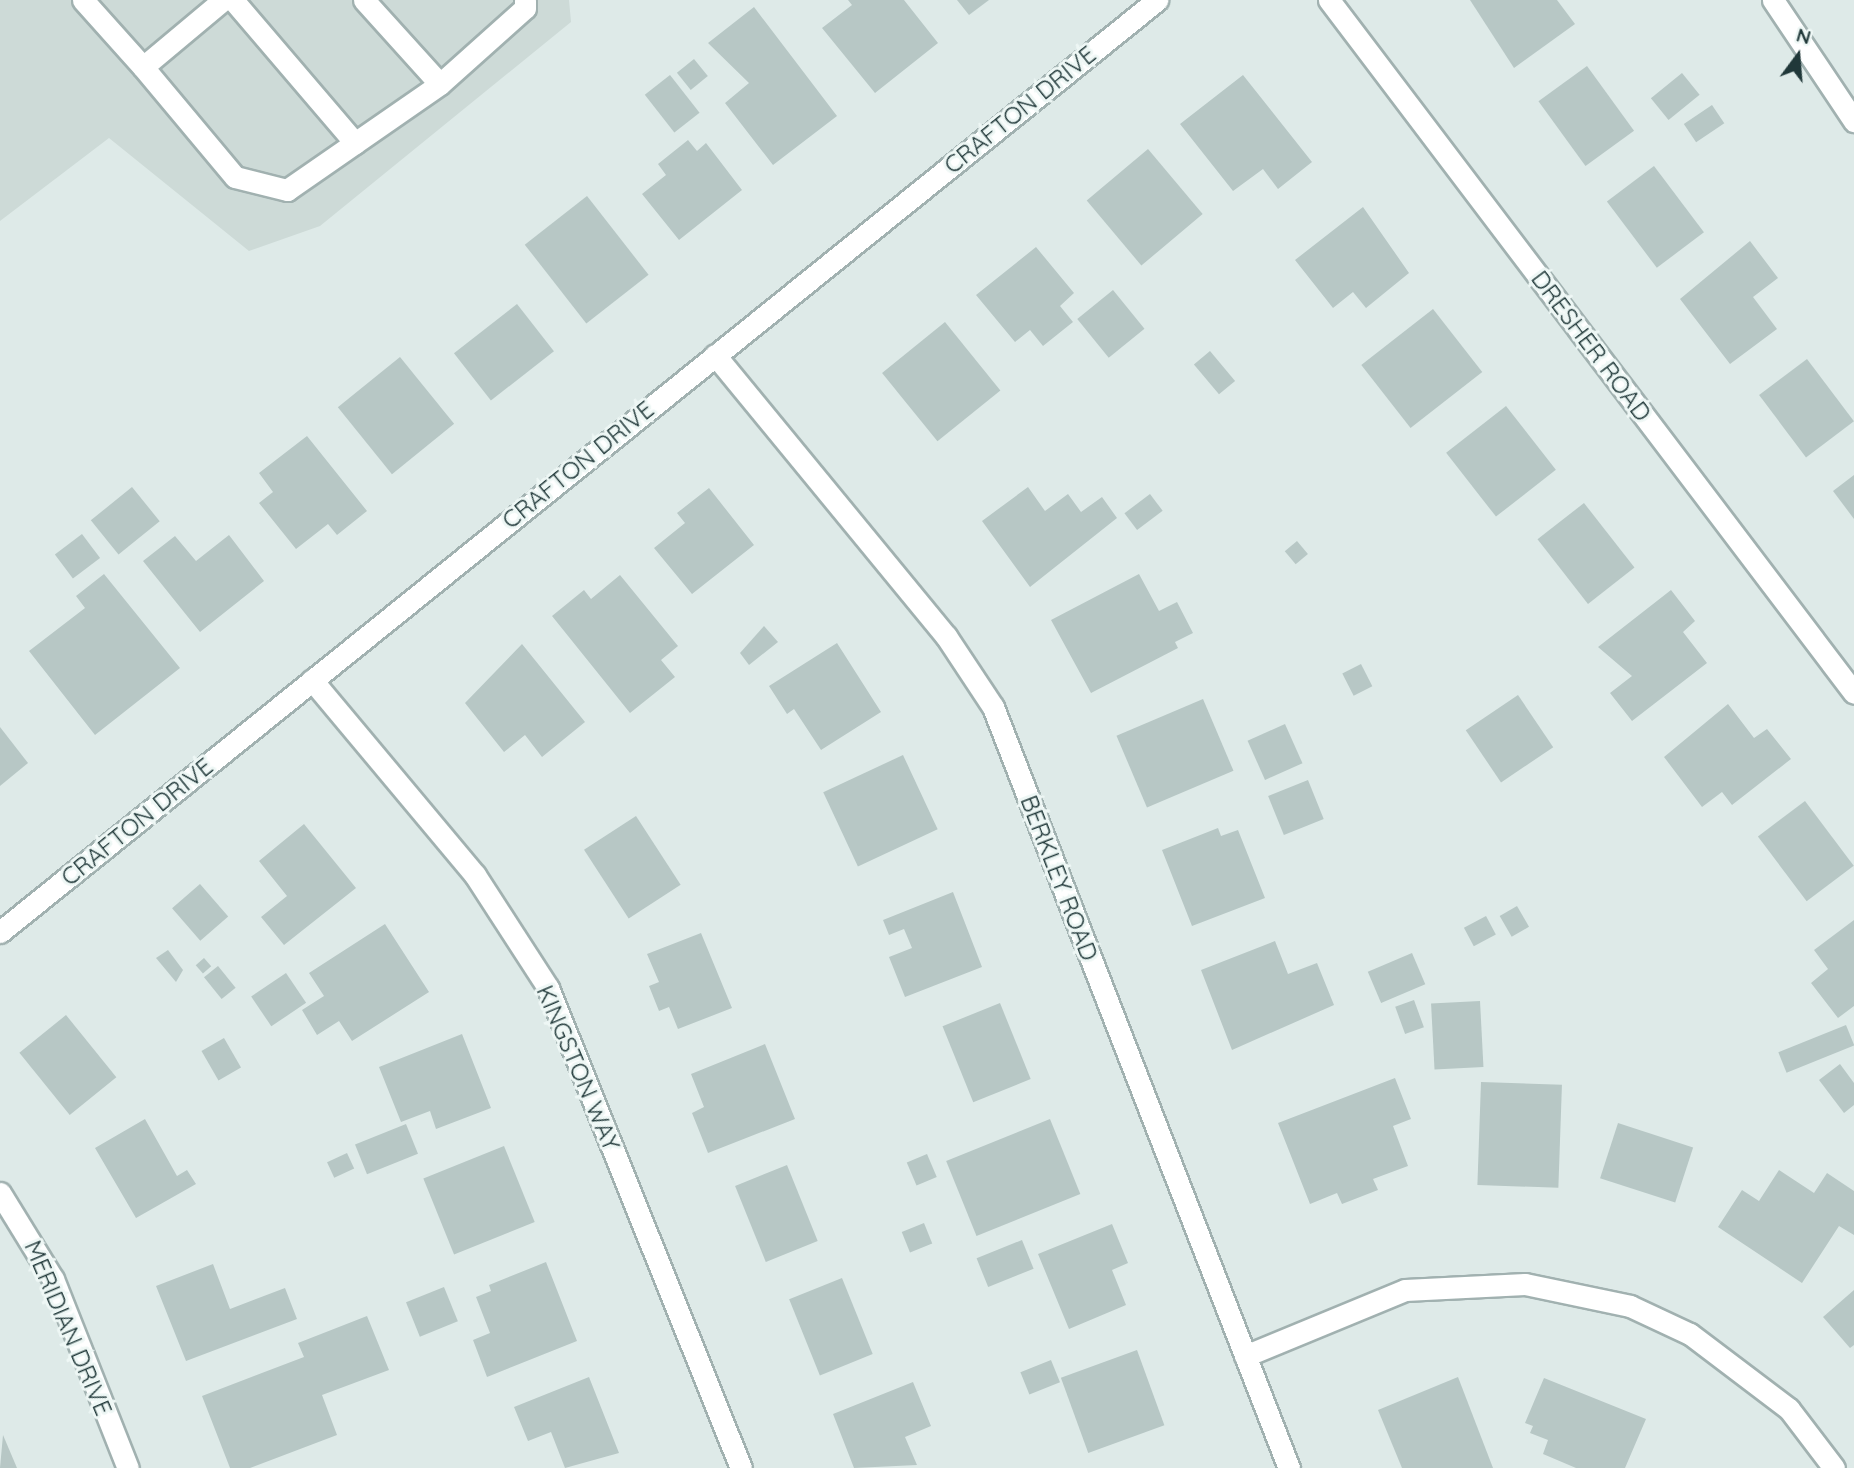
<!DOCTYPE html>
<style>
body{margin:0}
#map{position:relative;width:1854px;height:1468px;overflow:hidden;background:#deeae8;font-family:Quicksand,sans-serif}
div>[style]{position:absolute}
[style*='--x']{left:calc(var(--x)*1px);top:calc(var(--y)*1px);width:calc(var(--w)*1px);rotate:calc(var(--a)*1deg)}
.built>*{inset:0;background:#cddad7}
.building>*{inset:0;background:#b7c7c5;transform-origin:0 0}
.roads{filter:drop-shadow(2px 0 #a1b1b0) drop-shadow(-2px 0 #a1b1b0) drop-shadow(0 2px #a1b1b0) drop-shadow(0 -2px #a1b1b0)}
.minor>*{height:21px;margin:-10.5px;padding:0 10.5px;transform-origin:10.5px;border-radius:10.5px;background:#fff}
span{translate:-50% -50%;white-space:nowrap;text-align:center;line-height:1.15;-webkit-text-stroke:6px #eef7f5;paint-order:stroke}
.street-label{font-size:24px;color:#203839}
.north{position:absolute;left:1763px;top:21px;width:70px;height:70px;-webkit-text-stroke:5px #eef7f5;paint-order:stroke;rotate:16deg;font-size:19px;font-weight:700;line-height:28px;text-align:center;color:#203839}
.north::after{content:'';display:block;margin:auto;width:24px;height:32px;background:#203839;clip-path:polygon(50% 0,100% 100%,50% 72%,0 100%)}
</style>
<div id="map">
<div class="built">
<i style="clip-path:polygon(0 0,569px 0,571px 22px,320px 226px,249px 251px,109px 138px,0 221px)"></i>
</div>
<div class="building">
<i style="clip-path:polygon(848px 0,904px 0,938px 43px,875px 93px,822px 28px,852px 5px)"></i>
<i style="clip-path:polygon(957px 0,989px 0,969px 15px)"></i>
<i style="clip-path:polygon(1470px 0,1557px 0,1575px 24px,1514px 68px)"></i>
<i style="clip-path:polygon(754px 7px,837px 116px,773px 165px,725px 103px,749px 83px,708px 43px)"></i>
<i style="left:694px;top:59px;width:22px;height:22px;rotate:51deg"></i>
<i style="left:1587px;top:66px;width:80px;height:60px;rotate:54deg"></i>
<i style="left:1682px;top:73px;width:28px;height:40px;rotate:51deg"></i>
<i style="left:670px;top:75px;width:48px;height:32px;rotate:52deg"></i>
<i style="clip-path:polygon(1243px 75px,1312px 162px,1278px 189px,1263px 169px,1233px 191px,1180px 124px)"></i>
<i style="left:1712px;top:105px;width:22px;height:34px;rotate:56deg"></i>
<i style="clip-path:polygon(688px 140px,697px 151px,706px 143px,742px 190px,679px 240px,642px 194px,666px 175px,658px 164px)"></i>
<i style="left:1148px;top:149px;width:85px;height:80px;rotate:50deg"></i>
<i style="left:1654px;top:166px;width:83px;height:59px;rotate:53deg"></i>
<i style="left:587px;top:196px;width:100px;height:79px;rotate:52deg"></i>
<i style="clip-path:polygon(1363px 207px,1409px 273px,1366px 308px,1353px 292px,1333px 308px,1295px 260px)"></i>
<i style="clip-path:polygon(1750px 241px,1778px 278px,1753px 297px,1777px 329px,1730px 364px,1680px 299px)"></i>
<i style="clip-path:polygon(1036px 247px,1074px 293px,1060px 306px,1073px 322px,1043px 346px,1030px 330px,1015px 342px,976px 295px)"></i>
<i style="left:1113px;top:290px;width:50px;height:46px;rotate:51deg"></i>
<i style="left:517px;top:304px;width:60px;height:80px;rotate:52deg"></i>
<i style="left:1433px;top:309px;width:80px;height:91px;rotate:52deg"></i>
<i style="left:945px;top:322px;width:88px;height:81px;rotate:51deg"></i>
<i style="left:1210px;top:351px;width:39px;height:21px;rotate:50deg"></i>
<i style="left:400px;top:357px;width:86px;height:80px;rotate:51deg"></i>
<i style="left:1807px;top:359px;width:78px;height:60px;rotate:53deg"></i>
<i style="left:1506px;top:406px;width:81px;height:76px;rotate:52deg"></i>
<i style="clip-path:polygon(307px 436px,367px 511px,337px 535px,328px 524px,296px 549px,259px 503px,273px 492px,259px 473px)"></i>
<i style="clip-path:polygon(1854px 475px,1854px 519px,1833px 491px)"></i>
<i style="left:132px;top:487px;width:44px;height:53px;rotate:51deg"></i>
<i style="clip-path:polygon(1028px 487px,1045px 511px,1068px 494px,1081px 512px,1102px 497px,1117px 518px,1030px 587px,982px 521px)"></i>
<i style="clip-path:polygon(709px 488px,754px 545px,692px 594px,654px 548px,685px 523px,677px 513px)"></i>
<i style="left:1150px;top:494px;width:21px;height:32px;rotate:53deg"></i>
<i style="left:1584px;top:503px;width:82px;height:59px;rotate:52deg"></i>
<i style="left:82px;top:534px;width:30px;height:34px;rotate:53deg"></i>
<i style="clip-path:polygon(229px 535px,264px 581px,200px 632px,143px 561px,175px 536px,196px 561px)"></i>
<i style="left:1297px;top:541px;width:17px;height:16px;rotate:50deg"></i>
<i style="clip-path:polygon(104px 574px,180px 668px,95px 735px,29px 651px,85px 608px,76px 596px)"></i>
<i style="clip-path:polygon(1139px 574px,1159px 611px,1177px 602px,1193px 633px,1175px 642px,1178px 648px,1091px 693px,1051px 620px)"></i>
<i style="clip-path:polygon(620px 575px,678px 646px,661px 660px,675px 677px,630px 713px,552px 616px,584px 590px,591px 599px)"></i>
<i style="clip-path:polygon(1671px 590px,1695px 621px,1683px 632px,1707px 663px,1632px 721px,1610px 693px,1632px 676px,1598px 647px)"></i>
<i style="clip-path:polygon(764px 626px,778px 642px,749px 665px,740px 653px)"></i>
<i style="clip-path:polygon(837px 643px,881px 712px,821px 750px,794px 709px,787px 714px,769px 686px)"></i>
<i style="clip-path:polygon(522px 644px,585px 722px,542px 757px,525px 735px,504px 752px,465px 703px)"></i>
<i style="left:1361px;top:664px;width:25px;height:21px;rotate:63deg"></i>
<i style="left:1518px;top:695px;width:63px;height:63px;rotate:56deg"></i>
<i style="left:1203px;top:699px;width:78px;height:94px;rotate:67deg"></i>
<i style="clip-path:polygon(1728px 704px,1754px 738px,1767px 729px,1791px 759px,1732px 805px,1722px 792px,1702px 807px,1664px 757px)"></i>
<i style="left:1285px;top:724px;width:43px;height:41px;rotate:66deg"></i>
<i style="clip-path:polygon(0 727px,28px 763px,0 786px)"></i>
<i style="left:903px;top:755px;width:82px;height:88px;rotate:65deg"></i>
<i style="left:1308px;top:780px;width:42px;height:43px;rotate:68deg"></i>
<i style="left:1805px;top:801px;width:81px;height:59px;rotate:53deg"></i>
<i style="left:636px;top:816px;width:82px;height:62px;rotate:57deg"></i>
<i style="clip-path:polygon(304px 824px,356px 888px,284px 945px,261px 917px,287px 896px,259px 861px)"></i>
<i style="clip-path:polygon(1218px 828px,1221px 836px,1238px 830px,1265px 898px,1192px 926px,1162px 850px)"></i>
<i style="left:200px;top:884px;width:43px;height:37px;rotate:49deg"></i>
<i style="clip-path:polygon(953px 892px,982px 967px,905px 997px,889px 957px,912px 948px,904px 929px,889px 935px,883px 920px)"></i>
<i style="left:1517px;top:906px;width:24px;height:20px;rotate:60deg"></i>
<i style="left:1486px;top:916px;width:21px;height:25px;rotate:62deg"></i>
<i style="clip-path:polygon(1854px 920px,1854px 1006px,1838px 1018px,1811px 983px,1828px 969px,1814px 950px)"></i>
<i style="clip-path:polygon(385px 924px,429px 992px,352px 1041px,339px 1021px,317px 1035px,302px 1010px,324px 996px,309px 973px)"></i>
<i style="clip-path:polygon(701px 933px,732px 1008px,678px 1029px,669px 1007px,659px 1011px,649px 986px,659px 982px,647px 954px)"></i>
<i style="clip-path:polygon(1275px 941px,1288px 974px,1317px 963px,1334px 1005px,1232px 1050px,1201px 970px)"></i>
<i style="clip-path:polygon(168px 950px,183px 970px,176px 982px,156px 958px)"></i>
<i style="left:1412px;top:953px;width:34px;height:48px;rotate:67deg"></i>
<i style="left:204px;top:958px;width:11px;height:11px;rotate:49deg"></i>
<i style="left:218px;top:966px;width:28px;height:18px;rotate:51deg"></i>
<i style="left:286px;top:973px;width:36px;height:42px;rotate:56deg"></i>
<i style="left:1414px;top:1000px;width:29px;height:20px;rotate:70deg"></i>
<i style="left:1480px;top:1001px;width:66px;height:49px;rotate:87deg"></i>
<i style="left:1000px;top:1003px;width:82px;height:62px;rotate:68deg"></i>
<i style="left:66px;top:1015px;width:80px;height:60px;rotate:51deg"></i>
<i style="left:1846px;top:1025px;width:22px;height:73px;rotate:68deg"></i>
<i style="clip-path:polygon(462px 1034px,491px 1108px,436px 1129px,430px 1111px,401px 1122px,379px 1067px)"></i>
<i style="left:224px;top:1038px;width:34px;height:26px;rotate:60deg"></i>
<i style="clip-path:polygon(765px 1044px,795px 1119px,708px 1153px,692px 1113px,704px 1107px,691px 1074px)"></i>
<i style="clip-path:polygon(1840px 1064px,1854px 1083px,1854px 1105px,1844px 1113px,1819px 1080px)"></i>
<i style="clip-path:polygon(1395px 1078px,1411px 1119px,1393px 1126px,1408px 1166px,1373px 1179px,1378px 1190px,1342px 1204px,1337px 1193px,1310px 1204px,1278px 1123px)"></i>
<i style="left:1481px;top:1082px;width:81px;height:103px;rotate:2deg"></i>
<i style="clip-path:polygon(145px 1119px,177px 1176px,187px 1170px,196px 1184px,136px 1218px,95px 1148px)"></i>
<i style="left:1050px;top:1119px;width:81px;height:112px;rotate:68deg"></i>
<i style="left:1618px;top:1123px;width:79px;height:58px;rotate:18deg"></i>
<i style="left:406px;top:1124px;width:32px;height:55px;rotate:68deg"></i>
<i style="left:504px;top:1146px;width:82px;height:87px;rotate:68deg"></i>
<i style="left:347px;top:1153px;width:17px;height:22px;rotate:65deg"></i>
<i style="left:927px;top:1154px;width:25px;height:22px;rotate:67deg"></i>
<i style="left:787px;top:1165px;width:82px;height:56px;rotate:68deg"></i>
<i style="clip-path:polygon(1779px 1170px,1814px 1193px,1827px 1173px,1854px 1191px,1854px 1235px,1839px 1226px,1802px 1283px,1718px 1227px,1742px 1190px,1759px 1201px)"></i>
<i style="left:924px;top:1223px;width:22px;height:24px;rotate:68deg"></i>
<i style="clip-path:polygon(1112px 1224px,1128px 1263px,1112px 1270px,1126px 1305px,1069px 1329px,1038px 1254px)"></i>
<i style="left:1022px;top:1240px;width:31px;height:49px;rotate:68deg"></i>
<i style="clip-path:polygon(546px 1262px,577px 1341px,487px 1377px,473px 1340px,490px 1333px,476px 1297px,491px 1291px,489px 1285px)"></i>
<i style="clip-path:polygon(213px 1264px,230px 1309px,285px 1288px,297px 1319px,186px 1361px,156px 1286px)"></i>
<i style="left:842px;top:1278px;width:82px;height:57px;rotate:68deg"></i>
<i style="left:444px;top:1287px;width:37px;height:41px;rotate:68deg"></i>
<i style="clip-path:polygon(1854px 1290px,1854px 1345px,1850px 1348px,1823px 1317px)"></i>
<i style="clip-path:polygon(367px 1316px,389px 1370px,322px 1395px,337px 1435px,250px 1468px,230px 1468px,202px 1396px,304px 1357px,298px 1343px)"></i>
<i style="left:1137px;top:1350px;width:80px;height:81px;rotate:70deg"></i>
<i style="left:1051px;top:1360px;width:24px;height:33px;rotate:68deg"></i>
<i style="clip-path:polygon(589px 1377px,619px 1453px,565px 1468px,551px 1432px,528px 1441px,514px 1407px)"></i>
<i style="clip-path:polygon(1458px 1377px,1493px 1468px,1402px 1468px,1378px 1410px)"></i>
<i style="clip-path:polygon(1544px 1378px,1646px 1419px,1625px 1468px,1576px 1468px,1543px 1454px,1548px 1440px,1530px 1433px,1533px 1426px,1525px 1423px)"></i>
<i style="clip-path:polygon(913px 1382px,931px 1426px,905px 1437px,917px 1465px,854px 1468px,833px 1414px)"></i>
<i style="clip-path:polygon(3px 1435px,17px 1468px,0 1468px)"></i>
</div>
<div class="roads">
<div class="minor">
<i style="--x:83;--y:0;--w:90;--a:48.2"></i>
<i style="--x:223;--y:0;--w:104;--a:140.1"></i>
<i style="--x:143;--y:67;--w:143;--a:50.1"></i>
<i style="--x:235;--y:177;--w:54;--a:14"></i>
<i style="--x:287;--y:190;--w:186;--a:-34.7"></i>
<i style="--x:233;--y:0;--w:188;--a:49.5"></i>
<i style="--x:364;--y:0;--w:113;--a:47.9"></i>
<i style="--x:440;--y:84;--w:114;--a:-41.8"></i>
<i style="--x:525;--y:8;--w:8;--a:-90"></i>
<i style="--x:1329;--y:0;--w:869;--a:52.85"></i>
<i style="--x:1773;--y:0;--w:146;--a:56.2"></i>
<i style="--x:715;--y:355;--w:364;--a:50.6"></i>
<i style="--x:946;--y:636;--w:85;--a:56.5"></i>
<i style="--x:993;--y:707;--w:817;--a:68.75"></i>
<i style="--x:312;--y:680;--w:254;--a:50.1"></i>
<i style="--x:475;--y:875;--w:135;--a:57.1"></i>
<i style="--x:548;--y:988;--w:517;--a:68.1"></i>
<i style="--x:0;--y:932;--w:1486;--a:-38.85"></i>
<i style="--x:0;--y:1193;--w:101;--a:58.4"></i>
<i style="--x:53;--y:1279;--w:203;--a:68.4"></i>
<i style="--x:1245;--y:1356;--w:173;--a:-22.4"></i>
<i style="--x:1405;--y:1290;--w:120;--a:-2.9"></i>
<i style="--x:1525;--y:1284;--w:107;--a:11.8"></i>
<i style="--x:1630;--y:1306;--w:66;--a:25"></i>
<i style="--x:1690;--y:1334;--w:124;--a:37.1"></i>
<i style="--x:1789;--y:1409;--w:74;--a:52.7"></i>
</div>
</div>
<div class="street-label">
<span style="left:1020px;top:110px;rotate:-39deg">CRAFTON DRIVE</span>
<span style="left:1591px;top:346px;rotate:53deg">DRESHER ROAD</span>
<span style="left:578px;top:465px;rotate:-39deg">CRAFTON DRIVE</span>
<span style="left:137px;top:822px;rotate:-39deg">CRAFTON DRIVE</span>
<span style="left:1059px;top:878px;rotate:69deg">BERKLEY ROAD</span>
<span style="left:578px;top:1068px;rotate:67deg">KINGSTON WAY</span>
<span style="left:68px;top:1328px;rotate:67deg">MERIDIAN DRIVE</span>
</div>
<div class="north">N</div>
</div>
